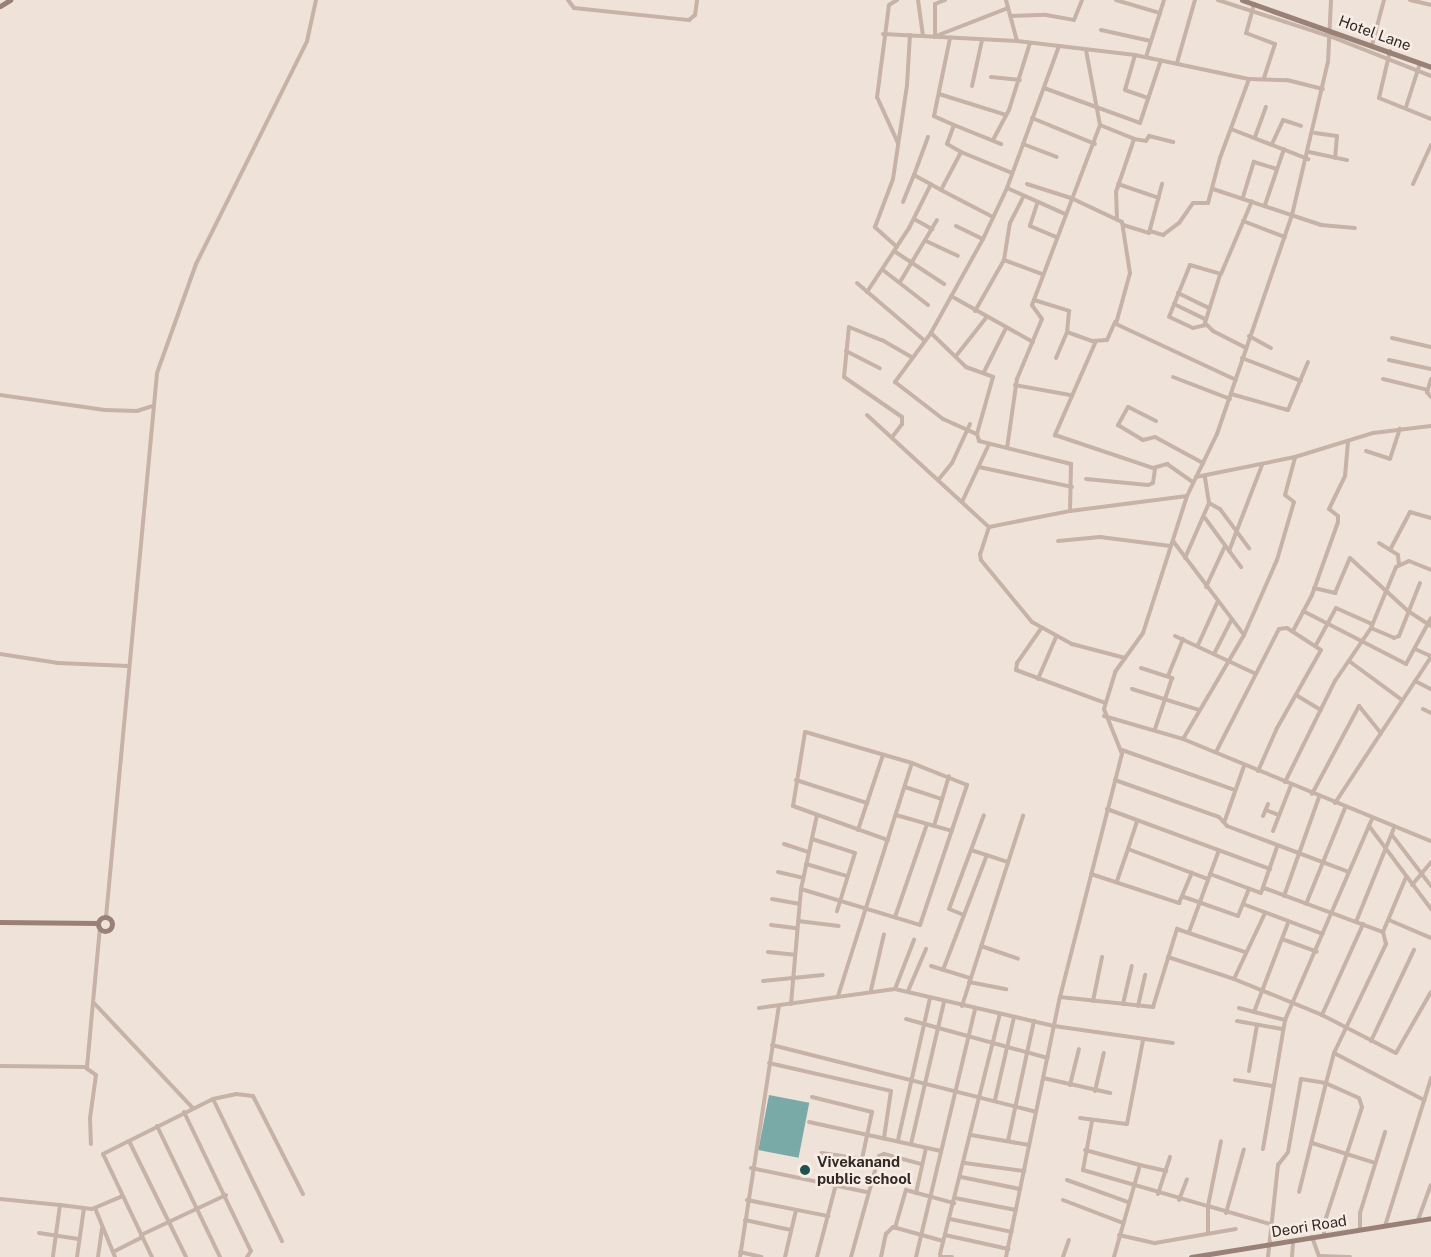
<!DOCTYPE html>
<style>
body{margin:0}
#map{position:relative;width:1431px;height:1257px;overflow:hidden;background:#efe3d9;font-family:"Public Sans",sans-serif}
div>[style]{position:absolute}
[style*='--x']{left:calc(var(--x)*1px);top:calc(var(--y)*1px);width:calc(var(--w)*1px);rotate:calc(var(--a)*1deg)}
.water>*{inset:0;background:#7aaaa8;transform-origin:0 0}
.street>*{height:4px;margin:-2px;padding:0 2px;transform-origin:2px;border-radius:2px;background:#c6b2a6}
.secondary>*{height:5px;margin:-2.5px;padding:0 2.5px;transform-origin:2.5px;border-radius:2.5px;background:#9a8178}
.secondary>.ring{margin:-2.5px;padding:0;box-sizing:content-box;background:none;border:5px solid #9a8178;border-radius:50%}
.dots>*{width:16px;height:16px;translate:-50% -50%;box-sizing:border-box;border:3px solid #f7ede5;border-radius:50%}
span{translate:-50% -50%;white-space:nowrap;text-align:center;line-height:1.15;-webkit-text-stroke:5px #f7ede5;paint-order:stroke}
.street-label{font-size:15px;color:#332926}
.poi-label{font-size:15px;color:#332926;font-weight:700}
.left{translate:0 -50%;text-align:left}
</style>
<div id="map">
<div class="water">
<i style="left:769px;top:1095px;width:41px;height:56px;rotate:11deg"></i>
</div>
<div class="street">
<i style="--x:568;--y:0;--w:10;--a:53"></i>
<i style="--x:574;--y:8;--w:116;--a:6"></i>
<i style="--x:689;--y:20;--w:8;--a:-40"></i>
<i style="--x:695;--y:15;--w:15;--a:-82"></i>
<i style="--x:897;--y:0;--w:9;--a:148"></i>
<i style="--x:889;--y:5;--w:93;--a:97.4"></i>
<i style="--x:877;--y:97;--w:51;--a:65.5"></i>
<i style="--x:918;--y:0;--w:36;--a:82"></i>
<i style="--x:1006;--y:0;--w:42;--a:75"></i>
<i style="--x:1116;--y:0;--w:46;--a:16.5"></i>
<i style="--x:1218;--y:0;--w:120;--a:18"></i>
<i style="--x:1332;--y:37;--w:106;--a:21.5"></i>
<i style="--x:1410;--y:0;--w:22;--a:13"></i>
<i style="--x:1254;--y:4;--w:30;--a:105"></i>
<i style="--x:1246;--y:33;--w:31;--a:21"></i>
<i style="--x:1275;--y:44;--w:36;--a:108"></i>
<i style="--x:1010;--y:16;--w:36;--a:-2"></i>
<i style="--x:1046;--y:15;--w:28;--a:10"></i>
<i style="--x:1074;--y:20;--w:22;--a:-68"></i>
<i style="--x:1101;--y:30;--w:51;--a:12.4"></i>
<i style="--x:883;--y:34;--w:134;--a:3"></i>
<i style="--x:1017;--y:41;--w:119;--a:6.8"></i>
<i style="--x:1135;--y:55;--w:116;--a:11.9"></i>
<i style="--x:1249;--y:79;--w:38;--a:2"></i>
<i style="--x:1287;--y:80;--w:37;--a:14"></i>
<i style="--x:936;--y:36;--w:77;--a:-21.3"></i>
<i style="--x:935;--y:37;--w:33;--a:-90"></i>
<i style="--x:935;--y:4;--w:11;--a:-22"></i>
<i style="--x:1372;--y:45;--w:47;--a:-75.1"></i>
<i style="--x:1059;--y:46;--w:151;--a:110.1"></i>
<i style="--x:1007;--y:188;--w:56;--a:115.2"></i>
<i style="--x:983;--y:239;--w:107;--a:119"></i>
<i style="--x:931;--y:333;--w:61;--a:126.3"></i>
<i style="--x:895;--y:382;--w:61;--a:37.6"></i>
<i style="--x:943;--y:419;--w:37;--a:24"></i>
<i style="--x:977;--y:434;--w:7;--a:74"></i>
<i style="--x:979;--y:441;--w:95;--a:14"></i>
<i style="--x:1071;--y:464;--w:47;--a:91.2"></i>
<i style="--x:1390;--y:51;--w:48;--a:103.2"></i>
<i style="--x:1379;--y:98;--w:56;--a:22"></i>
<i style="--x:1135;--y:55;--w:36;--a:106"></i>
<i style="--x:1125;--y:90;--w:24;--a:19"></i>
<i style="--x:1146;--y:57;--w:60;--a:-72.5"></i>
<i style="--x:1177;--y:63;--w:66;--a:-74.1"></i>
<i style="--x:991;--y:77;--w:29;--a:6"></i>
<i style="--x:972;--y:86;--w:47;--a:-77.7"></i>
<i style="--x:1044;--y:88;--w:102;--a:20"></i>
<i style="--x:1140;--y:123;--w:66;--a:-71.6"></i>
<i style="--x:939;--y:94;--w:70;--a:17.4"></i>
<i style="--x:1406;--y:107;--w:46;--a:-72.3"></i>
<i style="--x:1032;--y:118;--w:68;--a:22.4"></i>
<i style="--x:954;--y:125;--w:51;--a:22"></i>
<i style="--x:1100;--y:125;--w:37;--a:22"></i>
<i style="--x:1134;--y:139;--w:12;--a:9"></i>
<i style="--x:1146;--y:141;--w:6;--a:-59"></i>
<i style="--x:1149;--y:136;--w:25;--a:14"></i>
<i style="--x:1231;--y:129;--w:83;--a:21.3"></i>
<i style="--x:1315;--y:133;--w:22;--a:8"></i>
<i style="--x:1337;--y:136;--w:22;--a:95"></i>
<i style="--x:928;--y:137;--w:40;--a:110.2"></i>
<i style="--x:914;--y:175;--w:31;--a:29"></i>
<i style="--x:941;--y:190;--w:43;--a:-62.2"></i>
<i style="--x:961;--y:152;--w:16;--a:-150"></i>
<i style="--x:947;--y:144;--w:20;--a:-70"></i>
<i style="--x:954;--y:125;--w:22;--a:-156"></i>
<i style="--x:934;--y:116;--w:80;--a:-78.4"></i>
<i style="--x:1255;--y:137;--w:32;--a:-70"></i>
<i style="--x:993;--y:140;--w:34;--a:-62"></i>
<i style="--x:1009;--y:110;--w:70;--a:-72.6"></i>
<i style="--x:1023;--y:144;--w:36;--a:21"></i>
<i style="--x:1272;--y:144;--w:26;--a:-65"></i>
<i style="--x:1283;--y:120;--w:19;--a:18"></i>
<i style="--x:961;--y:152;--w:55;--a:22.4"></i>
<i style="--x:1309;--y:152;--w:39;--a:12"></i>
<i style="--x:1027;--y:184;--w:46;--a:17.7"></i>
<i style="--x:1071;--y:198;--w:56;--a:25.2"></i>
<i style="--x:1122;--y:222;--w:52;--a:81.1"></i>
<i style="--x:1130;--y:273;--w:53;--a:105.4"></i>
<i style="--x:1116;--y:324;--w:132;--a:25"></i>
<i style="--x:1118;--y:184;--w:43;--a:18.9"></i>
<i style="--x:1413;--y:184;--w:43;--a:-65.2"></i>
<i style="--x:1007;--y:188;--w:64;--a:24.1"></i>
<i style="--x:1213;--y:189;--w:114;--a:18.4"></i>
<i style="--x:1321;--y:225;--w:34;--a:5"></i>
<i style="--x:941;--y:190;--w:59;--a:27.4"></i>
<i style="--x:1243;--y:197;--w:37;--a:-73"></i>
<i style="--x:1254;--y:162;--w:24;--a:17"></i>
<i style="--x:903;--y:202;--w:29;--a:-68"></i>
<i style="--x:1037;--y:204;--w:23;--a:108"></i>
<i style="--x:1030;--y:226;--w:28;--a:23"></i>
<i style="--x:1265;--y:205;--w:59;--a:-71.3"></i>
<i style="--x:914;--y:219;--w:21;--a:29"></i>
<i style="--x:1117;--y:219;--w:27;--a:-92"></i>
<i style="--x:1116;--y:192;--w:56;--a:-71.2"></i>
<i style="--x:1243;--y:221;--w:45;--a:20.9"></i>
<i style="--x:1123;--y:225;--w:27;--a:17"></i>
<i style="--x:1149;--y:233;--w:51;--a:-75.1"></i>
<i style="--x:956;--y:226;--w:30;--a:26"></i>
<i style="--x:1150;--y:231;--w:14;--a:17"></i>
<i style="--x:1163;--y:235;--w:20;--a:-37"></i>
<i style="--x:1179;--y:223;--w:24;--a:-55"></i>
<i style="--x:1193;--y:203;--w:15;--a:0"></i>
<i style="--x:1208;--y:203;--w:47;--a:-75.1"></i>
<i style="--x:1220;--y:158;--w:84;--a:-69.8"></i>
<i style="--x:926;--y:241;--w:35;--a:25"></i>
<i style="--x:897;--y:247;--w:30;--a:-138"></i>
<i style="--x:875;--y:227;--w:51;--a:-69.4"></i>
<i style="--x:893;--y:179;--w:95;--a:-81.5"></i>
<i style="--x:907;--y:85;--w:50;--a:-86.6"></i>
<i style="--x:894;--y:251;--w:60;--a:33.4"></i>
<i style="--x:1004;--y:260;--w:40;--a:20.2"></i>
<i style="--x:883;--y:270;--w:57;--a:37.9"></i>
<i style="--x:1220;--y:275;--w:50;--a:107.4"></i>
<i style="--x:1205;--y:323;--w:11;--a:45"></i>
<i style="--x:1213;--y:331;--w:36;--a:27"></i>
<i style="--x:900;--y:282;--w:72;--a:-59.2"></i>
<i style="--x:857;--y:283;--w:89;--a:40.5"></i>
<i style="--x:867;--y:292;--w:77;--a:-56.7"></i>
<i style="--x:909;--y:228;--w:49;--a:-63.4"></i>
<i style="--x:1178;--y:293;--w:34;--a:26"></i>
<i style="--x:951;--y:296;--w:94;--a:29.3"></i>
<i style="--x:1034;--y:300;--w:37;--a:17"></i>
<i style="--x:1069;--y:311;--w:21;--a:95"></i>
<i style="--x:1067;--y:332;--w:27;--a:20"></i>
<i style="--x:1092;--y:341;--w:15;--a:-4"></i>
<i style="--x:1107;--y:340;--w:20;--a:-66"></i>
<i style="--x:1174;--y:304;--w:34;--a:26"></i>
<i style="--x:975;--y:311;--w:59;--a:-60.4"></i>
<i style="--x:1004;--y:260;--w:37;--a:-81"></i>
<i style="--x:1010;--y:223;--w:29;--a:-63"></i>
<i style="--x:1206;--y:325;--w:13;--a:167"></i>
<i style="--x:1193;--y:328;--w:26;--a:-155"></i>
<i style="--x:1169;--y:317;--w:56;--a:-68"></i>
<i style="--x:1190;--y:265;--w:32;--a:16"></i>
<i style="--x:1221;--y:274;--w:79;--a:-67"></i>
<i style="--x:931;--y:333;--w:49;--a:44.2"></i>
<i style="--x:966;--y:367;--w:29;--a:20"></i>
<i style="--x:993;--y:377;--w:59;--a:105.7"></i>
<i style="--x:1249;--y:336;--w:25;--a:29"></i>
<i style="--x:1392;--y:338;--w:40;--a:13"></i>
<i style="--x:1096;--y:341;--w:103;--a:113.6"></i>
<i style="--x:1055;--y:435;--w:103;--a:18.6"></i>
<i style="--x:1153;--y:468;--w:15;--a:-16"></i>
<i style="--x:1167;--y:464;--w:32;--a:35"></i>
<i style="--x:846;--y:351;--w:38;--a:27"></i>
<i style="--x:956;--y:356;--w:48;--a:-51.7"></i>
<i style="--x:1056;--y:358;--w:28;--a:-67"></i>
<i style="--x:1242;--y:358;--w:63;--a:21.3"></i>
<i style="--x:1389;--y:360;--w:43;--a:12.1"></i>
<i style="--x:984;--y:372;--w:49;--a:-63.4"></i>
<i style="--x:1173;--y:377;--w:61;--a:21.1"></i>
<i style="--x:1383;--y:379;--w:46;--a:13.7"></i>
<i style="--x:1431;--y:379;--w:14;--a:107"></i>
<i style="--x:1427;--y:392;--w:6;--a:51"></i>
<i style="--x:1015;--y:385;--w:56;--a:10.3"></i>
<i style="--x:1231;--y:394;--w:59;--a:15.7"></i>
<i style="--x:1288;--y:410;--w:52;--a:-67.4"></i>
<i style="--x:0;--y:395;--w:106;--a:8.1"></i>
<i style="--x:105;--y:410;--w:32;--a:2"></i>
<i style="--x:137;--y:411;--w:16;--a:-18"></i>
<i style="--x:867;--y:415;--w:166;--a:42.6"></i>
<i style="--x:989;--y:527;--w:83;--a:-11.2"></i>
<i style="--x:1070;--y:511;--w:118;--a:-7.3"></i>
<i style="--x:1156;--y:421;--w:31;--a:-153"></i>
<i style="--x:1128;--y:407;--w:21;--a:119"></i>
<i style="--x:1118;--y:425;--w:29;--a:31"></i>
<i style="--x:1143;--y:440;--w:12;--a:-14"></i>
<i style="--x:1155;--y:437;--w:55;--a:28.4"></i>
<i style="--x:893;--y:436;--w:15;--a:-53"></i>
<i style="--x:902;--y:424;--w:7;--a:-90"></i>
<i style="--x:902;--y:417;--w:70;--a:-145.4"></i>
<i style="--x:844;--y:377;--w:50;--a:-84.3"></i>
<i style="--x:849;--y:327;--w:35;--a:22"></i>
<i style="--x:882;--y:340;--w:34;--a:30"></i>
<i style="--x:1007;--y:448;--w:70;--a:-81.8"></i>
<i style="--x:1017;--y:379;--w:65;--a:-67.4"></i>
<i style="--x:1042;--y:319;--w:17;--a:-126"></i>
<i style="--x:1032;--y:305;--w:192;--a:-69.3"></i>
<i style="--x:1100;--y:125;--w:76;--a:-100.6"></i>
<i style="--x:1366;--y:451;--w:25;--a:18"></i>
<i style="--x:1390;--y:459;--w:32;--a:-72"></i>
<i style="--x:979;--y:467;--w:95;--a:12.1"></i>
<i style="--x:1196;--y:477;--w:101;--a:-11.4"></i>
<i style="--x:1295;--y:457;--w:82;--a:-17.1"></i>
<i style="--x:1373;--y:433;--w:58;--a:-6.9"></i>
<i style="--x:939;--y:479;--w:21;--a:-51"></i>
<i style="--x:952;--y:463;--w:43;--a:-65.2"></i>
<i style="--x:1086;--y:479;--w:62;--a:5.5"></i>
<i style="--x:1148;--y:485;--w:5;--a:-22"></i>
<i style="--x:1153;--y:483;--w:15;--a:-82"></i>
<i style="--x:962;--y:502;--w:64;--a:-65"></i>
<i style="--x:1209;--y:503;--w:13;--a:29"></i>
<i style="--x:1220;--y:509;--w:49;--a:53.4"></i>
<i style="--x:1205;--y:518;--w:61;--a:53.7"></i>
<i style="--x:989;--y:527;--w:28;--a:108"></i>
<i style="--x:980;--y:554;--w:6;--a:81"></i>
<i style="--x:981;--y:560;--w:80;--a:50.6"></i>
<i style="--x:1032;--y:622;--w:46;--a:28.8"></i>
<i style="--x:1072;--y:644;--w:55;--a:14.8"></i>
<i style="--x:1058;--y:541;--w:42;--a:-5.4"></i>
<i style="--x:1100;--y:537;--w:71;--a:7.3"></i>
<i style="--x:1173;--y:541;--w:118;--a:52.9"></i>
<i style="--x:1379;--y:543;--w:22;--a:32"></i>
<i style="--x:1398;--y:555;--w:9;--a:84"></i>
<i style="--x:1390;--y:550;--w:43;--a:-62.2"></i>
<i style="--x:1410;--y:512;--w:22;--a:16"></i>
<i style="--x:1229;--y:551;--w:92;--a:-69"></i>
<i style="--x:1185;--y:558;--w:60;--a:-66.4"></i>
<i style="--x:1209;--y:503;--w:26;--a:-99"></i>
<i style="--x:1206;--y:587;--w:45;--a:-65.1"></i>
<i style="--x:1314;--y:588;--w:22;--a:13"></i>
<i style="--x:1335;--y:593;--w:38;--a:-67"></i>
<i style="--x:1350;--y:558;--w:79;--a:42.4"></i>
<i style="--x:1408;--y:611;--w:27;--a:33"></i>
<i style="--x:1303;--y:611;--w:116;--a:27.2"></i>
<i style="--x:1406;--y:664;--w:52;--a:-61.5"></i>
<i style="--x:1371;--y:628;--w:25;--a:23"></i>
<i style="--x:1394;--y:638;--w:5;--a:-22"></i>
<i style="--x:1399;--y:636;--w:57;--a:-68.4"></i>
<i style="--x:1040;--y:630;--w:40;--a:124.9"></i>
<i style="--x:1017;--y:663;--w:7;--a:98"></i>
<i style="--x:1016;--y:670;--w:95;--a:20.3"></i>
<i style="--x:1293;--y:631;--w:41;--a:-62.2"></i>
<i style="--x:1312;--y:595;--w:77;--a:-70.4"></i>
<i style="--x:1338;--y:522;--w:6;--a:-90"></i>
<i style="--x:1338;--y:516;--w:11;--a:-142"></i>
<i style="--x:1329;--y:509;--w:37;--a:-64"></i>
<i style="--x:1345;--y:476;--w:35;--a:-85"></i>
<i style="--x:1175;--y:636;--w:89;--a:25.1"></i>
<i style="--x:1198;--y:645;--w:46;--a:-65.7"></i>
<i style="--x:1316;--y:645;--w:42;--a:-61.6"></i>
<i style="--x:1336;--y:608;--w:39;--a:24"></i>
<i style="--x:1415;--y:649;--w:17;--a:24"></i>
<i style="--x:1215;--y:652;--w:36;--a:-63"></i>
<i style="--x:0;--y:654;--w:59;--a:8.8"></i>
<i style="--x:58;--y:663;--w:70;--a:2.5"></i>
<i style="--x:1349;--y:661;--w:66;--a:36.3"></i>
<i style="--x:1141;--y:668;--w:33;--a:18"></i>
<i style="--x:1172;--y:678;--w:54;--a:108.4"></i>
<i style="--x:1168;--y:676;--w:40;--a:-68"></i>
<i style="--x:1038;--y:679;--w:46;--a:-66.8"></i>
<i style="--x:1415;--y:681;--w:18;--a:27"></i>
<i style="--x:1132;--y:689;--w:70;--a:17.4"></i>
<i style="--x:1296;--y:695;--w:29;--a:31"></i>
<i style="--x:1423;--y:709;--w:9;--a:27"></i>
<i style="--x:1104;--y:716;--w:82;--a:16.2"></i>
<i style="--x:1183;--y:739;--w:268;--a:22.4"></i>
<i style="--x:1183;--y:739;--w:121;--a:-59.6"></i>
<i style="--x:1244;--y:635;--w:82;--a:-66.3"></i>
<i style="--x:1277;--y:560;--w:60;--a:-73.7"></i>
<i style="--x:1294;--y:502;--w:11;--a:-142"></i>
<i style="--x:1285;--y:495;--w:39;--a:-75"></i>
<i style="--x:1122;--y:750;--w:120;--a:19.5"></i>
<i style="--x:1216;--y:752;--w:138;--a:-62.9"></i>
<i style="--x:1279;--y:629;--w:8;--a:-7"></i>
<i style="--x:1287;--y:628;--w:40;--a:32.9"></i>
<i style="--x:1321;--y:650;--w:90;--a:119.4"></i>
<i style="--x:1277;--y:728;--w:47;--a:113.8"></i>
<i style="--x:796;--y:780;--w:75;--a:17.9"></i>
<i style="--x:1115;--y:780;--w:110;--a:19.6"></i>
<i style="--x:1219;--y:817;--w:12;--a:48"></i>
<i style="--x:1227;--y:826;--w:130;--a:20.7"></i>
<i style="--x:1285;--y:782;--w:113;--a:-63.7"></i>
<i style="--x:1335;--y:681;--w:64;--a:-55.8"></i>
<i style="--x:1371;--y:628;--w:66;--a:-67.7"></i>
<i style="--x:1396;--y:567;--w:14;--a:-25"></i>
<i style="--x:1409;--y:561;--w:24;--a:22"></i>
<i style="--x:905;--y:787;--w:39;--a:18"></i>
<i style="--x:1312;--y:794;--w:100;--a:-61.9"></i>
<i style="--x:1359;--y:706;--w:35;--a:51"></i>
<i style="--x:1335;--y:803;--w:175;--a:-56.7"></i>
<i style="--x:1107;--y:809;--w:174;--a:20.2"></i>
<i style="--x:1266;--y:810;--w:14;--a:21"></i>
<i style="--x:896;--y:815;--w:58;--a:15.9"></i>
<i style="--x:1263;--y:816;--w:13;--a:-67"></i>
<i style="--x:1225;--y:820;--w:57;--a:-70.6"></i>
<i style="--x:934;--y:826;--w:52;--a:-73.3"></i>
<i style="--x:1369;--y:826;--w:104;--a:53.2"></i>
<i style="--x:858;--y:830;--w:79;--a:-71.6"></i>
<i style="--x:1273;--y:831;--w:49;--a:-68.6"></i>
<i style="--x:1392;--y:835;--w:64;--a:52.6"></i>
<i style="--x:812;--y:839;--w:45;--a:18"></i>
<i style="--x:855;--y:853;--w:61;--a:107.2"></i>
<i style="--x:784;--y:844;--w:26;--a:18"></i>
<i style="--x:1128;--y:849;--w:29;--a:-72"></i>
<i style="--x:971;--y:850;--w:39;--a:18"></i>
<i style="--x:806;--y:864;--w:43;--a:16.3"></i>
<i style="--x:778;--y:872;--w:26;--a:13"></i>
<i style="--x:1091;--y:874;--w:93;--a:18.2"></i>
<i style="--x:1179;--y:903;--w:33;--a:-67"></i>
<i style="--x:1210;--y:874;--w:54;--a:20.4"></i>
<i style="--x:1261;--y:893;--w:49;--a:-70.8"></i>
<i style="--x:1117;--y:881;--w:34;--a:-71"></i>
<i style="--x:1128;--y:849;--w:85;--a:20.6"></i>
<i style="--x:1412;--y:885;--w:30;--a:-50"></i>
<i style="--x:1264;--y:888;--w:127;--a:20.3"></i>
<i style="--x:1383;--y:932;--w:60;--a:-67.3"></i>
<i style="--x:801;--y:889;--w:124;--a:16.8"></i>
<i style="--x:920;--y:925;--w:148;--a:-71.4"></i>
<i style="--x:967;--y:785;--w:59;--a:-158.2"></i>
<i style="--x:912;--y:763;--w:111;--a:-163.8"></i>
<i style="--x:805;--y:732;--w:75;--a:99.2"></i>
<i style="--x:793;--y:806;--w:101;--a:19.7"></i>
<i style="--x:1284;--y:896;--w:105;--a:-70.5"></i>
<i style="--x:1184;--y:897;--w:57;--a:19.4"></i>
<i style="--x:1238;--y:916;--w:29;--a:-68"></i>
<i style="--x:772;--y:899;--w:27;--a:10"></i>
<i style="--x:1243;--y:904;--w:85;--a:20.6"></i>
<i style="--x:1306;--y:904;--w:104;--a:-67.9"></i>
<i style="--x:964;--y:915;--w:16;--a:-158"></i>
<i style="--x:949;--y:909;--w:100;--a:-69.6"></i>
<i style="--x:106;--y:917;--w:546;--a:-84.64"></i>
<i style="--x:157;--y:373;--w:116;--a:-70.3"></i>
<i style="--x:196;--y:264;--w:249;--a:-63.5"></i>
<i style="--x:307;--y:41;--w:42;--a:-77.6"></i>
<i style="--x:895;--y:917;--w:98;--a:-71"></i>
<i style="--x:1389;--y:920;--w:46;--a:23.2"></i>
<i style="--x:798;--y:921;--w:41;--a:7"></i>
<i style="--x:1356;--y:922;--w:101;--a:-68"></i>
<i style="--x:771;--y:925;--w:26;--a:7"></i>
<i style="--x:1189;--y:932;--w:87;--a:-69.9"></i>
<i style="--x:1282;--y:939;--w:37;--a:20"></i>
<i style="--x:981;--y:946;--w:39;--a:19"></i>
<i style="--x:768;--y:952;--w:27;--a:6"></i>
<i style="--x:1168;--y:957;--w:70;--a:18.4"></i>
<i style="--x:1234;--y:979;--w:73;--a:-64.8"></i>
<i style="--x:931;--y:966;--w:41;--a:17.1"></i>
<i style="--x:943;--y:970;--w:123;--a:-69.1"></i>
<i style="--x:1234;--y:979;--w:95;--a:22.2"></i>
<i style="--x:1322;--y:1015;--w:83;--a:27.2"></i>
<i style="--x:1396;--y:1053;--w:70;--a:-60.2"></i>
<i style="--x:763;--y:981;--w:60;--a:-5.7"></i>
<i style="--x:969;--y:982;--w:38;--a:11"></i>
<i style="--x:895;--y:989;--w:53;--a:-68.8"></i>
<i style="--x:871;--y:990;--w:57;--a:-76.9"></i>
<i style="--x:908;--y:991;--w:46;--a:-66.8"></i>
<i style="--x:838;--y:996;--w:244;--a:-72.4"></i>
<i style="--x:1060;--y:997;--w:94;--a:6.1"></i>
<i style="--x:1153;--y:1007;--w:82;--a:-72.9"></i>
<i style="--x:1177;--y:929;--w:72;--a:18.7"></i>
<i style="--x:1093;--y:1001;--w:45;--a:-78.4"></i>
<i style="--x:93;--y:1002;--w:146;--a:46.7"></i>
<i style="--x:791;--y:1004;--w:115;--a:-85"></i>
<i style="--x:801;--y:889;--w:76;--a:-77.8"></i>
<i style="--x:1123;--y:1004;--w:39;--a:-77"></i>
<i style="--x:962;--y:1006;--w:200;--a:-72.2"></i>
<i style="--x:1138;--y:1006;--w:32;--a:-77"></i>
<i style="--x:759;--y:1008;--w:137;--a:-8"></i>
<i style="--x:895;--y:989;--w:163;--a:13.1"></i>
<i style="--x:1054;--y:1026;--w:120;--a:8.1"></i>
<i style="--x:1239;--y:1008;--w:48;--a:14.6"></i>
<i style="--x:1254;--y:1012;--w:95;--a:-69.1"></i>
<i style="--x:1322;--y:1015;--w:100;--a:-65.7"></i>
<i style="--x:906;--y:1019;--w:147;--a:15.4"></i>
<i style="--x:1237;--y:1021;--w:46;--a:10.1"></i>
<i style="--x:1371;--y:1041;--w:101;--a:-64.7"></i>
<i style="--x:772;--y:1045;--w:272;--a:14.2"></i>
<i style="--x:1334;--y:1053;--w:121;--a:-64.5"></i>
<i style="--x:1386;--y:944;--w:12;--a:-104"></i>
<i style="--x:769;--y:1063;--w:125;--a:12.9"></i>
<i style="--x:891;--y:1091;--w:48;--a:98.5"></i>
<i style="--x:0;--y:1066;--w:87;--a:0.7"></i>
<i style="--x:87;--y:1067;--w:140;--a:-84.7"></i>
<i style="--x:86;--y:1068;--w:12;--a:35"></i>
<i style="--x:96;--y:1075;--w:43;--a:97.9"></i>
<i style="--x:90;--y:1118;--w:26;--a:88"></i>
<i style="--x:1249;--y:1071;--w:47;--a:-80.1"></i>
<i style="--x:1043;--y:1078;--w:69;--a:12.6"></i>
<i style="--x:1235;--y:1080;--w:38;--a:9"></i>
<i style="--x:1070;--y:1085;--w:37;--a:-76"></i>
<i style="--x:1095;--y:1091;--w:39;--a:-77"></i>
<i style="--x:812;--y:1097;--w:62;--a:14"></i>
<i style="--x:872;--y:1112;--w:48;--a:102"></i>
<i style="--x:862;--y:1159;--w:41;--a:-171.7"></i>
<i style="--x:213;--y:1099;--w:158;--a:64.1"></i>
<i style="--x:995;--y:1100;--w:85;--a:-77.1"></i>
<i style="--x:184;--y:1112;--w:154;--a:64.3"></i>
<i style="--x:251;--y:1251;--w:7;--a:124"></i>
<i style="--x:1080;--y:1118;--w:47;--a:7.3"></i>
<i style="--x:1127;--y:1124;--w:86;--a:-79.2"></i>
<i style="--x:1092;--y:1121;--w:50;--a:100.4"></i>
<i style="--x:1083;--y:1170;--w:130;--a:16.1"></i>
<i style="--x:1208;--y:1206;--w:66;--a:-78.7"></i>
<i style="--x:809;--y:1122;--w:135;--a:12.4"></i>
<i style="--x:157;--y:1126;--w:145;--a:64.3"></i>
<i style="--x:971;--y:1135;--w:59;--a:9.8"></i>
<i style="--x:898;--y:1140;--w:146;--a:-77.3"></i>
<i style="--x:129;--y:1141;--w:129;--a:63.8"></i>
<i style="--x:1008;--y:1141;--w:123;--a:-77.8"></i>
<i style="--x:1312;--y:1143;--w:66;--a:17.6"></i>
<i style="--x:911;--y:1144;--w:146;--a:-76.9"></i>
<i style="--x:1263;--y:1149;--w:131;--a:-80.3"></i>
<i style="--x:1285;--y:1020;--w:219;--a:-66.6"></i>
<i style="--x:1085;--y:1150;--w:57;--a:15.3"></i>
<i style="--x:1140;--y:1165;--w:96;--a:105.8"></i>
<i style="--x:965;--y:1163;--w:60;--a:7.7"></i>
<i style="--x:1140;--y:1165;--w:27;--a:13"></i>
<i style="--x:751;--y:1168;--w:118;--a:11.7"></i>
<i style="--x:961;--y:1177;--w:60;--a:11.5"></i>
<i style="--x:1067;--y:1180;--w:65;--a:19.8"></i>
<i style="--x:916;--y:1193;--w:46;--a:-77.5"></i>
<i style="--x:1158;--y:1194;--w:39;--a:-72"></i>
<i style="--x:955;--y:1198;--w:62;--a:11.1"></i>
<i style="--x:0;--y:1199;--w:60;--a:5.7"></i>
<i style="--x:747;--y:1200;--w:83;--a:11.2"></i>
<i style="--x:1063;--y:1200;--w:64;--a:21"></i>
<i style="--x:1179;--y:1200;--w:22;--a:-69"></i>
<i style="--x:1208;--y:1206;--w:65;--a:16.2"></i>
<i style="--x:95;--y:1208;--w:53;--a:67.8"></i>
<i style="--x:1226;--y:1213;--w:66;--a:-74.3"></i>
<i style="--x:950;--y:1219;--w:63;--a:11.8"></i>
<i style="--x:745;--y:1220;--w:47;--a:12.3"></i>
<i style="--x:1418;--y:1220;--w:37;--a:-70"></i>
<i style="--x:1385;--y:1226;--w:155;--a:-72.7"></i>
<i style="--x:895;--y:1228;--w:40;--a:-74"></i>
<i style="--x:906;--y:1190;--w:50;--a:15.2"></i>
<i style="--x:1360;--y:1230;--w:17;--a:-90"></i>
<i style="--x:1360;--y:1213;--w:85;--a:-72.8"></i>
<i style="--x:39;--y:1233;--w:40;--a:8.5"></i>
<i style="--x:1208;--y:1233;--w:26;--a:-90"></i>
<i style="--x:141;--y:1235;--w:94;--a:-25.2"></i>
<i style="--x:945;--y:1235;--w:65;--a:12.5"></i>
<i style="--x:1119;--y:1235;--w:37;--a:13"></i>
<i style="--x:1155;--y:1243;--w:82;--a:-9.8"></i>
<i style="--x:1324;--y:1235;--w:11;--a:-90"></i>
<i style="--x:1324;--y:1224;--w:123;--a:-72"></i>
<i style="--x:1362;--y:1107;--w:9;--a:-108"></i>
<i style="--x:1359;--y:1098;--w:36;--a:-156"></i>
<i style="--x:1326;--y:1083;--w:31;--a:-75"></i>
<i style="--x:1334;--y:1053;--w:102;--a:27.6"></i>
<i style="--x:1312;--y:1237;--w:20;--a:70"></i>
<i style="--x:115;--y:1251;--w:30;--a:-27"></i>
<i style="--x:740;--y:1252;--w:22;--a:13"></i>
<i style="--x:940;--y:1254;--w:247;--a:-76"></i>
<i style="--x:53;--y:1256;--w:51;--a:-82.2"></i>
<i style="--x:60;--y:1205;--w:32;--a:7"></i>
<i style="--x:92;--y:1209;--w:33;--a:-23"></i>
<i style="--x:1319;--y:1256;--w:31;--a:2"></i>
<i style="--x:77;--y:1257;--w:49;--a:-81.9"></i>
<i style="--x:98;--y:1257;--w:29;--a:-82"></i>
<i style="--x:152;--y:1257;--w:114;--a:-115.4"></i>
<i style="--x:103;--y:1154;--w:123;--a:-26.6"></i>
<i style="--x:213;--y:1099;--w:24;--a:-12"></i>
<i style="--x:236;--y:1094;--w:17;--a:7"></i>
<i style="--x:253;--y:1096;--w:110;--a:63"></i>
<i style="--x:740;--y:1257;--w:254;--a:-81.2"></i>
<i style="--x:785;--y:1257;--w:48;--a:-76.8"></i>
<i style="--x:817;--y:1257;--w:75;--a:-75.4"></i>
<i style="--x:851;--y:1257;--w:105;--a:-74.5"></i>
<i style="--x:879;--y:1156;--w:5;--a:-22"></i>
<i style="--x:884;--y:1154;--w:39;--a:15"></i>
<i style="--x:881;--y:1257;--w:24;--a:-78"></i>
<i style="--x:886;--y:1234;--w:10;--a:-45"></i>
<i style="--x:893;--y:1227;--w:52;--a:15.6"></i>
<i style="--x:916;--y:1257;--w:255;--a:-76.6"></i>
<i style="--x:940;--y:1257;--w:12;--a:0"></i>
<i style="--x:1006;--y:1257;--w:266;--a:-78.3"></i>
<i style="--x:1060;--y:997;--w:251;--a:-75.7"></i>
<i style="--x:1122;--y:754;--w:48;--a:-111.8"></i>
<i style="--x:1104;--y:709;--w:39;--a:-73"></i>
<i style="--x:1115;--y:672;--w:48;--a:-54.3"></i>
<i style="--x:1143;--y:633;--w:144;--a:-72.2"></i>
<i style="--x:1187;--y:496;--w:69;--a:-64.2"></i>
<i style="--x:1217;--y:434;--w:231;--a:-71.1"></i>
<i style="--x:1292;--y:215;--w:157;--a:-76.8"></i>
<i style="--x:1328;--y:62;--w:62;--a:-87.2"></i>
<i style="--x:1063;--y:1257;--w:18;--a:-71"></i>
<i style="--x:1268;--y:1257;--w:93;--a:-83.8"></i>
<i style="--x:1278;--y:1165;--w:16;--a:-52"></i>
<i style="--x:1288;--y:1152;--w:74;--a:-79.9"></i>
<i style="--x:1301;--y:1079;--w:25;--a:9"></i>
<i style="--x:1326;--y:1083;--w:112;--a:103.9"></i>
<i style="--x:1292;--y:1257;--w:16;--a:-86"></i>
</div>
<div class="secondary">
<i style="--x:1242;--y:0;--w:201;--a:19.5"></i>
<i style="--x:0;--y:6;--w:12;--a:-31"></i>
<i class="ring" style="left:98px;top:917px;width:9px;height:9px"></i>
<i style="--x:0;--y:922;--w:98;--a:0.6"></i>
<i style="--x:1191;--y:1257;--w:243;--a:-9.2"></i>
</div>
<div class="dots">
<i style="left:805px;top:1170px;background:#1f5150"></i>
</div>
<div class="street-label">
<span style="left:1375px;top:33px;rotate:20deg">Hotel Lane</span>
<span style="left:1309px;top:1226px;rotate:-9deg">Deori Road</span>
</div>
<div class="poi-label">
<span class="left" style="left:817px;top:1170px">Vivekanand<br>public school</span>
</div>
</div>
